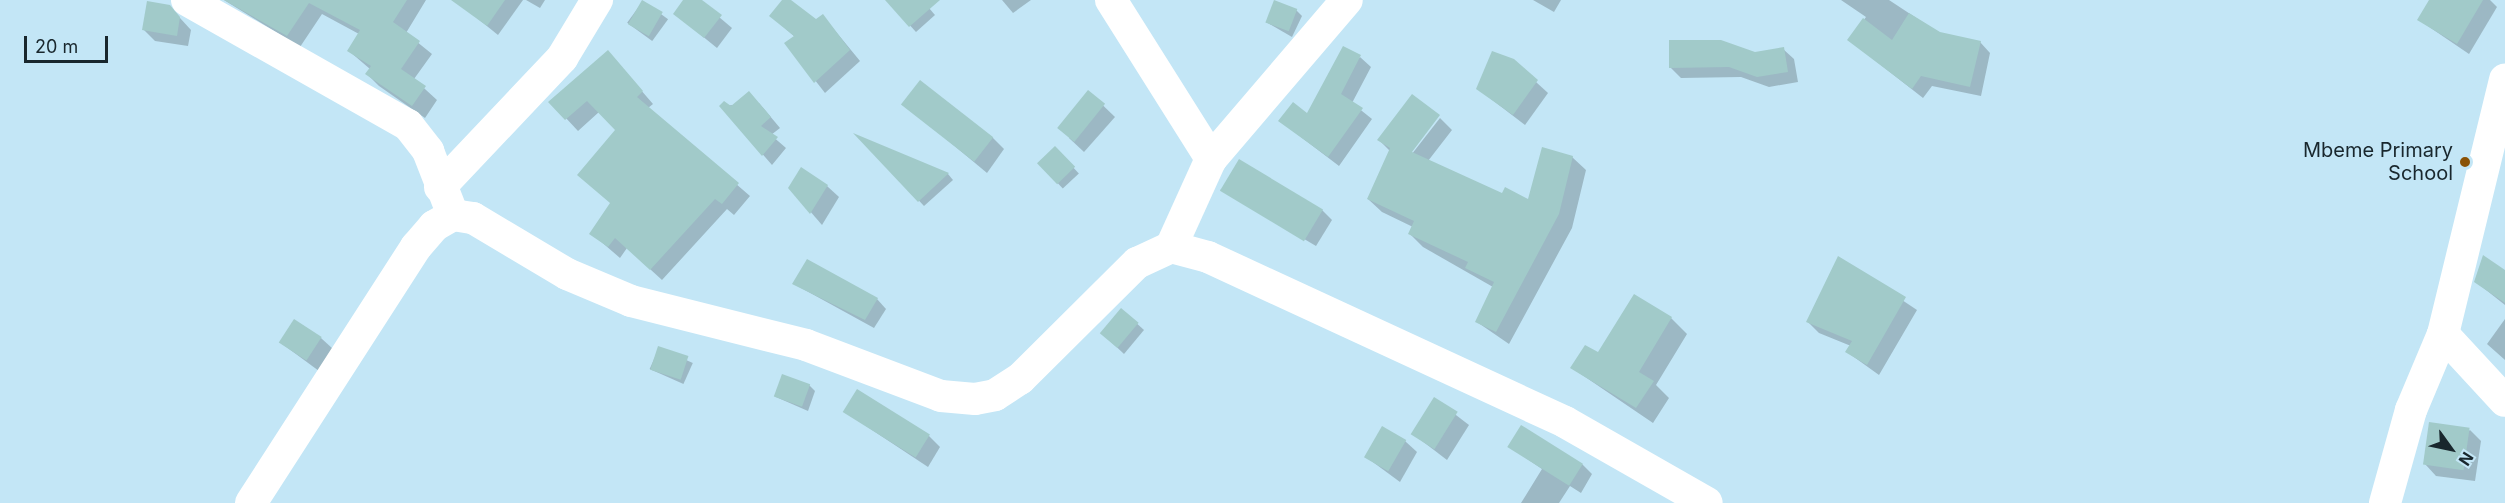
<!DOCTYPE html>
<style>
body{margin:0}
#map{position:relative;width:2505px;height:503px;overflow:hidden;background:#c3e6f6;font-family:Inter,sans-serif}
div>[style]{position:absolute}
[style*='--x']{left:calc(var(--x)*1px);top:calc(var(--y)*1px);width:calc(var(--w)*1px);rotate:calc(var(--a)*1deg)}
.shadow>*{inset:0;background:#0003;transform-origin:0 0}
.building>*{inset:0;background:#a1cac9;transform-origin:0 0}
.street>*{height:32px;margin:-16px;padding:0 16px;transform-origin:16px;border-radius:16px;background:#fff}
.dots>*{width:16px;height:16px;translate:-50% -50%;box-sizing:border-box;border:3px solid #c3e6f6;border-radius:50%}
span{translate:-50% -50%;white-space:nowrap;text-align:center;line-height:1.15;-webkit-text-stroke:4.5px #c3e6f6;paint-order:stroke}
.poi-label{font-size:20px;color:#19272d}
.right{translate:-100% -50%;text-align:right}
.north{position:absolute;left:2421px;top:419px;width:60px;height:60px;-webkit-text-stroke:4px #c3e6f6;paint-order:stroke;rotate:123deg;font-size:16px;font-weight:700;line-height:24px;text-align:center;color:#19272d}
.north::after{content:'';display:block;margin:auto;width:21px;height:27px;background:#19272d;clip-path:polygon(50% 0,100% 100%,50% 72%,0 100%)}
.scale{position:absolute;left:24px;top:36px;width:84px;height:27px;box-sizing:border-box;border:3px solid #19272d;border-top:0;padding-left:8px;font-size:18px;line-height:21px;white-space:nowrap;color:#19272d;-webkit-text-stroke:4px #c3e6f6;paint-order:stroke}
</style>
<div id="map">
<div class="shadow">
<i style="clip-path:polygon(224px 0,426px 0,406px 33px,432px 54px,414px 79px,437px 100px,425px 118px,379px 86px,367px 74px,370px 69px,349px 51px,359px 34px,322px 14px,300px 47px)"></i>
<i style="clip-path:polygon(467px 0,523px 0,498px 35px,462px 6px)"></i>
<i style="clip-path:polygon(526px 0,545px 0,540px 8px)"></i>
<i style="clip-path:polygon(685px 0,699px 0,732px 28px,717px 48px,675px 14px)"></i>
<i style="clip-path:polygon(784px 0,816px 21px,823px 16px,860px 61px,825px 93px,786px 43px,795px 37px,771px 16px)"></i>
<i style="clip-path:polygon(906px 0,922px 0,935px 15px,916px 32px,895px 9px)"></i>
<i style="clip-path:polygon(1002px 0,1031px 0,1013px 13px)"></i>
<i style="clip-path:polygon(1533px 0,1561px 0,1554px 12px)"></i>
<i style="clip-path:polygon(1841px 0,1889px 0,1939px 33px,1980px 42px,1990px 53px,1981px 96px,1932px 86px,1923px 98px,1849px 40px,1866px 17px)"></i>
<i style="clip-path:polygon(2431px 0,2490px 0,2497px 7px,2469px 54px,2419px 20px)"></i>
<i style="left:643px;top:1px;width:31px;height:27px;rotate:36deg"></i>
<i style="clip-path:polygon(169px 6px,191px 30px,188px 46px,155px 41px,144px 30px)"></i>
<i style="clip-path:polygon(1296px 10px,1302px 16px,1292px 37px,1266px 22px)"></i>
<i style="clip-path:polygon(1783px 49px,1794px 59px,1798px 82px,1769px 87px,1741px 77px,1681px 78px,1670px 67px)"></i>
<i style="clip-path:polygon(608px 52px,653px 104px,648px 108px,750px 196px,734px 215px,727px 209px,662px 280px,627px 248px,620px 258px,591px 233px,611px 204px,617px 130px,599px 112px,578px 131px,551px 102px)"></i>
<i style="clip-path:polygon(1360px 57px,1371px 67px,1352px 103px,1372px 119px,1339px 166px,1280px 121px,1308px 115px)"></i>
<i style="clip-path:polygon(1536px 82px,1548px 93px,1525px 125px,1478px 89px)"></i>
<i style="clip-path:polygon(1089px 92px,1115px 117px,1084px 152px,1069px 138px)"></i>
<i style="clip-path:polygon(759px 103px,780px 128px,771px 135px,786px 148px,772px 165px,721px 106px)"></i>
<i style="clip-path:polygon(903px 103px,993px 138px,1004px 149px,987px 173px)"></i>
<i style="clip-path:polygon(1440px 118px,1452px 130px,1428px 161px,1502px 195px,1528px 201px,1572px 157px,1586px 170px,1572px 228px,1509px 344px,1477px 322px,1493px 287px,1423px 247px,1410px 234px,1413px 227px,1382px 212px,1368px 199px,1390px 151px,1379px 140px,1408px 159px)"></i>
<i style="clip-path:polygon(859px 137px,948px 174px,953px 180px,924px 206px)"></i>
<i style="left:1055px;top:148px;width:35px;height:22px;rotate:47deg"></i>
<i style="clip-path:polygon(827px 186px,839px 197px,822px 225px,790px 188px)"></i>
<i style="clip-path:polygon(1220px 189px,1322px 210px,1332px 220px,1316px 246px)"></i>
<i style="clip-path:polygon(1839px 258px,1917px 310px,1879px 375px,1847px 352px,1851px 346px,1819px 333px,1808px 322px)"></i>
<i style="clip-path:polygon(2505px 272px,2505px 305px,2476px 282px)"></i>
<i style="clip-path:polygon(794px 284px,877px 299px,886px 309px,874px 328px)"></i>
<i style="clip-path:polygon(1122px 310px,1144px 330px,1124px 354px,1108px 339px)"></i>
<i style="clip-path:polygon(1671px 318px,1687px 334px,1656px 385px,1669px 398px,1653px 423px,1572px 368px)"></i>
<i style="clip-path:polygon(2505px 319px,2505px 360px,2487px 344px)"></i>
<i style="clip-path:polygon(321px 338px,333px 349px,319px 371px,281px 343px)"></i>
<i style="left:659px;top:348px;width:37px;height:23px;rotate:24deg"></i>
<i style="clip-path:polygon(809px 385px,815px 391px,808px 411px,776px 397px)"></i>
<i style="clip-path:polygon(1435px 399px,1469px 425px,1447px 460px,1413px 434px)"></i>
<i style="clip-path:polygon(845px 412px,929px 436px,940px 447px,928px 467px)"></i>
<i style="clip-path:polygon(2470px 430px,2481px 441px,2475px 481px,2436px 476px,2425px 464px)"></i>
<i style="clip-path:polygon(1405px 441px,1417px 452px,1400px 482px,1366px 457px)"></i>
<i style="clip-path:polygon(1510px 447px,1582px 464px,1592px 474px,1581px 493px,1570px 486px,1559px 503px,1521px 503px,1542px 469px)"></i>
</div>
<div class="building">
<i style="clip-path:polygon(224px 0,407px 0,393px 22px,420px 41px,401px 69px,426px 86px,412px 106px,365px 74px,371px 66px,347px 51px,360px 30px,309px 3px,287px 36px)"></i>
<i style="clip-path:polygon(451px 0,505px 0,487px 26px)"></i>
<i style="left:642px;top:0;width:24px;height:28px;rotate:30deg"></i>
<i style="clip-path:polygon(683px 0,702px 0,722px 15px,704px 38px,673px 14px)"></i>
<i style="clip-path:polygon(782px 0,791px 0,816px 19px,823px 14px,850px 50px,814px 83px,784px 43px,794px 36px,769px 16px)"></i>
<i style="clip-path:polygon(885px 0,940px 0,909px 27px)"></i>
<i style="left:1274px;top:0;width:25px;height:24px;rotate:21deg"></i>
<i style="clip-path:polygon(2429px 0,2483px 0,2457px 44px,2417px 20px)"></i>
<i style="clip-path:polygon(147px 1px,170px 5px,180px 17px,177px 36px,142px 30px)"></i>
<i style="clip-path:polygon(1909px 13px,1940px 32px,1981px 41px,1970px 87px,1921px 76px,1912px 89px,1847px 40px,1863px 18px,1892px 40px)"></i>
<i style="clip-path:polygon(1669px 40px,1721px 40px,1755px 52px,1784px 47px,1788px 72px,1757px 77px,1729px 67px,1669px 68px)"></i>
<i style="clip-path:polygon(1343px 46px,1361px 55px,1341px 94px,1363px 108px,1328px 157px,1278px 121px,1293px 102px,1307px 113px)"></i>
<i style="clip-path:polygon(608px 50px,643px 91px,637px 97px,739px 183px,722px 204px,715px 199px,650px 270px,615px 238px,608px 247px,589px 234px,610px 203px,577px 175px,615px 130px,587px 101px,565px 120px,548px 102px)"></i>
<i style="clip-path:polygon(1492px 51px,1514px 59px,1538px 80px,1513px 115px,1476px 89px)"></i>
<i style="left:920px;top:80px;width:93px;height:31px;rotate:38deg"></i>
<i style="left:1088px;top:90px;width:22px;height:49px;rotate:39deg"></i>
<i style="clip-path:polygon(749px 91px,771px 117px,761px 126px,778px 137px,762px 156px,719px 106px,724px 101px,731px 106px)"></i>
<i style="clip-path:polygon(1412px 94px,1440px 115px,1412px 152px,1502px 193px,1505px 187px,1528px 199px,1542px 147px,1573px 156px,1559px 214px,1496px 332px,1475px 322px,1494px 282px,1465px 268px,1468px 262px,1408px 234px,1414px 221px,1367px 199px,1390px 148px,1377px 140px)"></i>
<i style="clip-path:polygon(853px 133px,949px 173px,918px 202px)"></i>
<i style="left:1055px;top:146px;width:29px;height:25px;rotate:46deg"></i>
<i style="left:1239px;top:159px;width:98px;height:37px;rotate:31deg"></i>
<i style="clip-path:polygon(801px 167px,828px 185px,810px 214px,788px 188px)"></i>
<i style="clip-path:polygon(2483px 255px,2505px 270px,2505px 303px,2474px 282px)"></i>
<i style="clip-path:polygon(1838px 256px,1906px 297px,1867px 365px,1845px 352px,1852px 341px,1806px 322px)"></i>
<i style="clip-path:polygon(807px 259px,878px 298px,865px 320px,792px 284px)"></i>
<i style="clip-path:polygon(1634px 294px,1672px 317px,1639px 372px,1654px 381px,1636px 408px,1570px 368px,1585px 345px,1598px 352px)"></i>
<i style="left:1121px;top:308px;width:23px;height:33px;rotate:40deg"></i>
<i style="left:294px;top:319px;width:33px;height:28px;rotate:33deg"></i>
<i style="left:658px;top:346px;width:32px;height:25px;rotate:18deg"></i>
<i style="left:782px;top:374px;width:30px;height:24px;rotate:20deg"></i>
<i style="left:857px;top:389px;width:86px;height:27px;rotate:32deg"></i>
<i style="left:1434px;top:397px;width:28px;height:44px;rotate:32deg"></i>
<i style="left:2429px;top:422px;width:41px;height:43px;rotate:8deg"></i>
<i style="left:1521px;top:425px;width:73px;height:26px;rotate:32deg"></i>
<i style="left:1382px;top:426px;width:28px;height:36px;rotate:30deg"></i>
</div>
<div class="street">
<i style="--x:187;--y:0;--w:254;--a:29.5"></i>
<i style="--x:408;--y:125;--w:33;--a:52"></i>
<i style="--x:428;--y:151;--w:69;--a:68.7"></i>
<i style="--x:1111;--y:0;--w:188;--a:57.8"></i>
<i style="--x:440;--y:187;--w:178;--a:-46.6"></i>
<i style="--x:562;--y:58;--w:68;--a:-58.9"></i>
<i style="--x:1171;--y:247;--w:97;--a:-65.6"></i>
<i style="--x:1211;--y:159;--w:209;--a:-49.5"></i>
<i style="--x:2443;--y:334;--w:91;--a:47.2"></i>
<i style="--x:251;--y:503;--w:305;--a:-57.2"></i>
<i style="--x:416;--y:247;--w:28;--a:-49"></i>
<i style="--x:434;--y:226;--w:22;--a:-30"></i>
<i style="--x:453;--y:215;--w:20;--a:9"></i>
<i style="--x:473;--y:218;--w:109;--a:30.8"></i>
<i style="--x:567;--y:274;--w:69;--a:22.9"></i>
<i style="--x:631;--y:301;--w:180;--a:14.1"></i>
<i style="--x:806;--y:345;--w:144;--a:20.7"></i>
<i style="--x:941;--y:396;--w:34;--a:5"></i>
<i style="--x:975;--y:399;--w:20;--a:-11"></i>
<i style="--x:995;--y:395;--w:30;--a:-33"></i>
<i style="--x:1020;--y:379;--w:165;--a:-44.8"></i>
<i style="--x:1137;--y:263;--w:38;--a:-25"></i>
<i style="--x:1171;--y:247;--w:38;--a:15"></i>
<i style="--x:1208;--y:257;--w:393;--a:24.8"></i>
<i style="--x:1565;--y:422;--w:163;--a:29.7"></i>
<i style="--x:2385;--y:503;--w:97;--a:-74.4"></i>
<i style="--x:2411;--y:410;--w:82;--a:-67.2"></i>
<i style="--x:2443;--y:334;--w:262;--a:-76.3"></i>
</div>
<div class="dots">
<i style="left:2465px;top:162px;background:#8a5206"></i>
</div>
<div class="poi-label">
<span class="right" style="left:2453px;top:162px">Mbeme Primary<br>School</span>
</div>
<div class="north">N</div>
<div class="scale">20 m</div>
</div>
